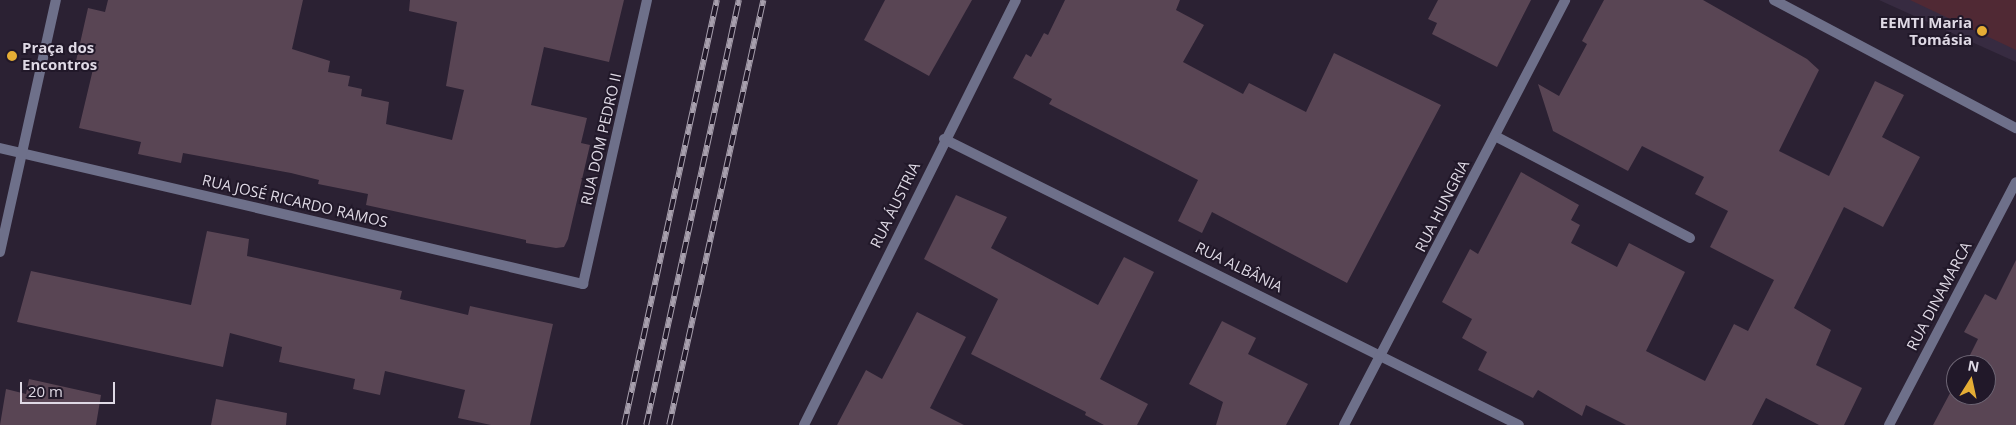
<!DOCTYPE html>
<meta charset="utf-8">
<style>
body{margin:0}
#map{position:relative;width:2016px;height:425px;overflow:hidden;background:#2b2133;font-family:"Open Sans",sans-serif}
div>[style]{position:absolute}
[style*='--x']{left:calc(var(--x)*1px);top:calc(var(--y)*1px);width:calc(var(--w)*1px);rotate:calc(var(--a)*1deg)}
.built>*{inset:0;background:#372b41}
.green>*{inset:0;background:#502934}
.building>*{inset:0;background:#594554}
.street>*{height:10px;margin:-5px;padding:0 5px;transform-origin:5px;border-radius:5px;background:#6e708a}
.rail>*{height:5.5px;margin-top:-2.75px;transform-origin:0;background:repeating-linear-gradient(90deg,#211829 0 11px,#a79fad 0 22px);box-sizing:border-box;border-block:1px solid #a79fad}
.dots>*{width:14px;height:14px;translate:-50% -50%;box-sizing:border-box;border:2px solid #211829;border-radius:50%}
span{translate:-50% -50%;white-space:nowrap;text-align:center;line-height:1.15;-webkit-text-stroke:4px #211829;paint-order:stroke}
.poi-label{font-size:15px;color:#dfd9e5;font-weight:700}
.right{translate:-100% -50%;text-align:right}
.left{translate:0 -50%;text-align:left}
.street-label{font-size:15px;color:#dfd9e5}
.north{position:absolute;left:1946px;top:355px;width:50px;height:50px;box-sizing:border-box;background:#211829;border:1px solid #6d6574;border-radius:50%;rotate:10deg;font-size:14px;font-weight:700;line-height:20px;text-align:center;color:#dfd9e5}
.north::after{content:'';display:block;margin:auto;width:18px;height:22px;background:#e5ad35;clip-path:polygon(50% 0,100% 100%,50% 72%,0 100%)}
.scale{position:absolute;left:20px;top:382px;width:95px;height:22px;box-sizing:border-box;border:2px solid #dfd9e5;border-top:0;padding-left:6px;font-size:15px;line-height:18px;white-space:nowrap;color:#dfd9e5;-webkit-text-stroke:4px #211829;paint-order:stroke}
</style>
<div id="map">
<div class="built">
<i style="clip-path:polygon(1879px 0,2016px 0,2016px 62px)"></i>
</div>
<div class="green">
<i style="clip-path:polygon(1910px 0,2016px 0,2016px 50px)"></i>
</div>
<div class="building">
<i style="clip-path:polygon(108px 0,303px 0,292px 49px,330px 61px,328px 72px,350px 76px,348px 86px,362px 89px,361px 96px,389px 102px,386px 124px,452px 140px,464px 90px,446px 86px,457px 22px,409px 11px,410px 0,624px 0,609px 62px,544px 47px,531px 105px,587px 118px,581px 143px,590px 145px,568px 239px,564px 247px,556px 248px,526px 243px,526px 240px,366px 205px,368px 194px,318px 184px,319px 180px,291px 173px,183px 153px,181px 163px,138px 154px,141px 142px,79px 128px,94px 65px,76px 61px,88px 8px,105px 12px)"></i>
<i style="clip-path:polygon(885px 0,972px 0,929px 76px,864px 40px)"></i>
<i style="clip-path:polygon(1065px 0,1180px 0,1176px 10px,1204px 25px,1183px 62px,1243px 94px,1249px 83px,1306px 112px,1334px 53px,1441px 105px,1347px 283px,1212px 212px,1202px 233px,1178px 221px,1198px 180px,1049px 104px,1052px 99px,1013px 78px,1026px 54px,1031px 57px,1044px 33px,1048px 35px)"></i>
<i style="clip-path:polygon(1438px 0,1531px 0,1497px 67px,1432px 34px,1437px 23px,1428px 19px)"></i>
<i style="clip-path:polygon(1604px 0,1703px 0,1807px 59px,1819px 70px,1779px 151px,1829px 176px,1875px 81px,1904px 95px,1882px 137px,1920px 157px,1883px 227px,1844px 207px,1794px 308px,1831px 330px,1816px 365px,1862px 388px,1844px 425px,1819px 425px,1766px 398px,1752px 425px,1626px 425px,1586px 405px,1582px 416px,1538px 390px,1533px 398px,1478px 370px,1487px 352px,1462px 338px,1472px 319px,1442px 302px,1470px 249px,1478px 254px,1521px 172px,1579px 205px,1571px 220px,1580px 225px,1571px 243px,1617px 267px,1629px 243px,1685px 272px,1646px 351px,1705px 381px,1734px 324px,1748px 331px,1774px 280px,1710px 247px,1728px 211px,1695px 194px,1704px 177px,1642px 146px,1628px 171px,1553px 131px,1538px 84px,1559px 96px,1587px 44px,1582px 41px)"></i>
<i style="clip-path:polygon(956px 195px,1007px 217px,991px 248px,1098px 305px,1124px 257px,1154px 272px,1100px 379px,1148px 404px,1137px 425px,1104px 425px,1085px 415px,1086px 412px,971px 354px,998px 299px,924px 259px)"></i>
<i style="clip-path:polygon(207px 231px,249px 239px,247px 256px,402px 291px,400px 299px,468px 315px,470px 306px,553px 324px,530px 425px,491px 425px,458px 418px,465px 390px,385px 371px,380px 395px,353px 389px,355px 379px,279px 362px,282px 347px,230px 333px,223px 367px,17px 322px,31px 271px,191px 305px)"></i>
<i style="clip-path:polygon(2016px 260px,2016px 425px,1933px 425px,1956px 382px,1956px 395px,1986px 395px,1986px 365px,1965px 365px,1978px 339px,1964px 332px,1985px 294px,1996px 300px)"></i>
<i style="clip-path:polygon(917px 312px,966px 337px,930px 408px,964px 425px,837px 425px,866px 370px,882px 379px)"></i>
<i style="clip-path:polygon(1222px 321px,1256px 338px,1248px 354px,1308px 384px,1286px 425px,1216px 425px,1223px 402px,1189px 384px)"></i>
<i style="clip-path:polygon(29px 379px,101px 395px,96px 425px,0 425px,6px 389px,26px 394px)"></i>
<i style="clip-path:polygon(216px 399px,287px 413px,286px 425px,211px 425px)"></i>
</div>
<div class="street">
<i style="--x:1774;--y:0;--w:274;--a:27.9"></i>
<i style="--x:1495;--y:136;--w:220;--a:27.6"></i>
<i style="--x:944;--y:139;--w:642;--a:26.45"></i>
<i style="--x:0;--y:148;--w:599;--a:13.13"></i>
<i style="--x:583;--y:284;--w:291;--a:-77.3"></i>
<i style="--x:0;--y:252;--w:258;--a:-77.5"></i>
<i style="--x:804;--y:425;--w:475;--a:-63.5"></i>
<i style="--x:1344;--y:425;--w:479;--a:-62.5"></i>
<i style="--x:1889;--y:425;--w:274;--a:-62.4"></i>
</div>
<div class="rail">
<i style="--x:624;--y:425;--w:435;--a:-77.7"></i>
<i style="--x:646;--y:425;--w:435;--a:-77.7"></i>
<i style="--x:669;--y:425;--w:435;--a:-77.5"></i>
</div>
<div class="dots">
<i style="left:1982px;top:31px;background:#e5ad35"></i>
<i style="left:12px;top:56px;background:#e5ad35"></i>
</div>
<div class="poi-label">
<span class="right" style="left:1972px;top:31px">EEMTI Maria<br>Tomásia</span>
<span class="left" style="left:22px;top:56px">Praça dos<br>Encontros</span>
</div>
<div class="street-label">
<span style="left:601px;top:139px;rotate:-77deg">RUA DOM PEDRO II</span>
<span style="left:295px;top:201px;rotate:13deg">RUA JOSÉ RICARDO RAMOS</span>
<span style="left:895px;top:205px;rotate:-64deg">RUA ÁUSTRIA</span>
<span style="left:1442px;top:206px;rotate:-63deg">RUA HUNGRIA</span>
<span style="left:1239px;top:267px;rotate:26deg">RUA ALBÂNIA</span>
<span style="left:1939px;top:296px;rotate:-62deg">RUA DINAMARCA</span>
</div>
<div class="north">N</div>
<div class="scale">20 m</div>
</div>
